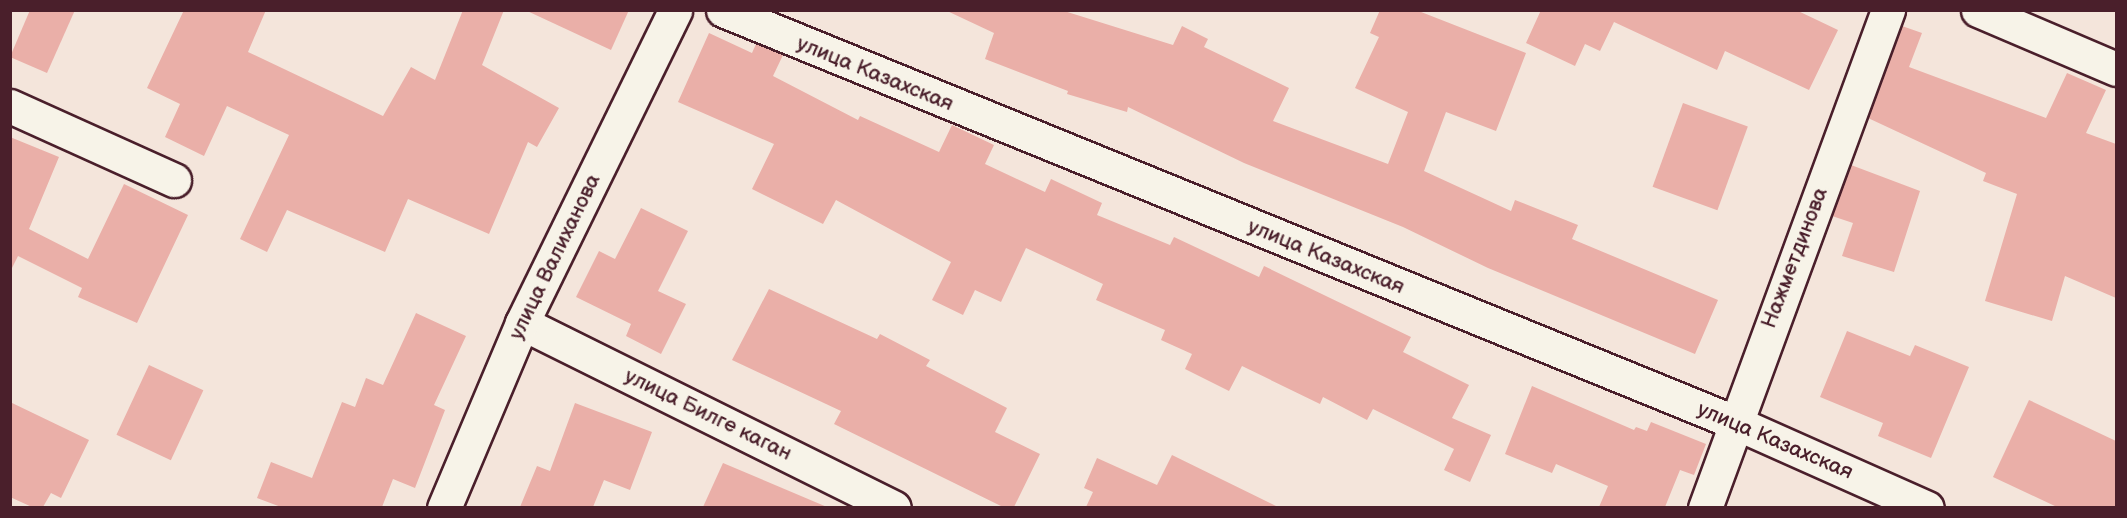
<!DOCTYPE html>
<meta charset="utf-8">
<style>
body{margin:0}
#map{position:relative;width:2127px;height:518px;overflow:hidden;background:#f4e5db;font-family:"Balsamiq Sans",sans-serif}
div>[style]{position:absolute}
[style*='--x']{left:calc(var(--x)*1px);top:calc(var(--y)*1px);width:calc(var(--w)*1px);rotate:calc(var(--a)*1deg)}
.building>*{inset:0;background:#eaafa8;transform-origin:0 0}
.roads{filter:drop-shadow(2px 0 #4a1f2b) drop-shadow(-2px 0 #4a1f2b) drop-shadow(0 2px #4a1f2b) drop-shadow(0 -2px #4a1f2b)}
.minor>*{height:33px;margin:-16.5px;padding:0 16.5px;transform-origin:16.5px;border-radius:16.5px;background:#f7f3e8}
span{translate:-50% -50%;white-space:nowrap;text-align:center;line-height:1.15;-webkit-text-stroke:4.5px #f7f3e8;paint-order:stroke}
.street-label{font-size:21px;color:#4a1f2b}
.frame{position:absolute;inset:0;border:12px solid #4a1f2b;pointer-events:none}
</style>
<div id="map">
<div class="building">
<i style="clip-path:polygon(30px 10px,75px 10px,47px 73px,10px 57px)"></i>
<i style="clip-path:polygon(184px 10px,266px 10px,248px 52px,383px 116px,411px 67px,435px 80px,463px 10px,504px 10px,482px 65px,559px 108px,537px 147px,528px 142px,489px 234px,408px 199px,385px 252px,287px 210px,267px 252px,240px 239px,289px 135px,227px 106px,204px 156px,165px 137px,180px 104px,147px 88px)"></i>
<i style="clip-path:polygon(525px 10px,629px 10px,611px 50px)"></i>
<i style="clip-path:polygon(945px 10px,1061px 10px,1173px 45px,1182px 26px,1208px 39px,1204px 47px,1289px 88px,1273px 121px,1388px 164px,1408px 112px,1355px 88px,1379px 37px,1370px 33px,1380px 10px,1416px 10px,1526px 53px,1496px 131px,1446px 112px,1424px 171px,1511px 211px,1515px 200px,1578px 225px,1572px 239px,1718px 300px,1695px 354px,1488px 268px,1403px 227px,1244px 163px,1128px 107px,1127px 112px,1067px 94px,1068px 91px,985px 59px,994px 33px)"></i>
<i style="clip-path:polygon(1541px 10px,1796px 10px,1838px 30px,1809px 90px,1725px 51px,1717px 70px,1614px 22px,1600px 51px,1585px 44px,1575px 66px,1526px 43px)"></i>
<i style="clip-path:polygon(1902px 26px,1922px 33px,1909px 67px,2046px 118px,2067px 73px,2106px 90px,2086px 133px,2116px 144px,2116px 298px,2065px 276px,2052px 321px,1985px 301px,2017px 194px,1983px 181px,1986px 173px,1868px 118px)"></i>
<i style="clip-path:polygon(709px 33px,752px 53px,756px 44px,783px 55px,773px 76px,858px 120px,860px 116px,939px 152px,952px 125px,994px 145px,985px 164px,1045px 192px,1051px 179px,1102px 203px,1097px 215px,1170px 245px,1174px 237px,1259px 277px,1264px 266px,1411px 337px,1403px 352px,1469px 385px,1452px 418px,1491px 435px,1470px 482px,1444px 470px,1454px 449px,1373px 409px,1367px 420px,1323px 397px,1320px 404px,1242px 366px,1229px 391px,1185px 369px,1192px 354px,1161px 340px,1165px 330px,1096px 300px,1103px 284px,1026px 248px,1001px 302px,975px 290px,963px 315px,932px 300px,951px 262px,836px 200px,823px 224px,752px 189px,774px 144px,678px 102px)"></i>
<i style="left:1683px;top:103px;width:69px;height:89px;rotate:20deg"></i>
<i style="clip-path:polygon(10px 137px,59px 157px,29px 229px,88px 259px,124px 184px,188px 215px,137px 323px,78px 297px,82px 288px,18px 256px,10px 272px)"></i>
<i style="clip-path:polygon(1851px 165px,1920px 191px,1894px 272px,1842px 256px,1853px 223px,1832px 216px)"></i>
<i style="clip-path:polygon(641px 208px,688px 231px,658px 291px,686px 304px,661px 354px,626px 336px,631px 324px,576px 297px,599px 251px,615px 259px)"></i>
<i style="clip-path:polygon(769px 289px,877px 339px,880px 334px,930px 360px,926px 366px,1007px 408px,995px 432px,1040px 454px,1014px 507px,1003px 507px,834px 424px,841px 411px,732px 360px)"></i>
<i style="clip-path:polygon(416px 313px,466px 336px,434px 405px,445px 410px,415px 488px,393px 479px,382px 507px,281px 507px,257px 498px,271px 462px,312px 478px,342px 402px,355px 407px,366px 378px,383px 385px)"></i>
<i style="clip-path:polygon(1847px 331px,1910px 356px,1915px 345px,1969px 367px,1931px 458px,1878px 436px,1883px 423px,1820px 397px)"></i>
<i style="left:149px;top:365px;width:60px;height:77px;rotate:25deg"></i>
<i style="clip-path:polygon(1532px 386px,1634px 430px,1636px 427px,1647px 431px,1651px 422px,1706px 444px,1694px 475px,1680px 470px,1665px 507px,1599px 507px,1608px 486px,1556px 464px,1552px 473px,1505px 454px)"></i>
<i style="clip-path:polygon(2029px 400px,2116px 441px,2116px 507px,2057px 507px,1993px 477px)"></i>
<i style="clip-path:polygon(10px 402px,89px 440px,61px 498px,51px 493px,43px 507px,32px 507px,10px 497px)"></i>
<i style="clip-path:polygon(575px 403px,652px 432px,630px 490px,604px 480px,593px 507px,520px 507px,537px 466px,550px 471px)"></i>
<i style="clip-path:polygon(1172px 455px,1278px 507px,1086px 507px,1093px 492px,1084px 488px,1097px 458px,1157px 485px)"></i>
<i style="clip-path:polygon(723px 463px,827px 507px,703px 507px)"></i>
</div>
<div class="roads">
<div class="minor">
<i style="--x:723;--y:10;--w:1092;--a:22.17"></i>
<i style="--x:1734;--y:422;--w:211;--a:24"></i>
<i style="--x:1978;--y:10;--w:150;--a:23.1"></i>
<i style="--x:10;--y:106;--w:180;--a:24.3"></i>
<i style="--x:522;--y:323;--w:415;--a:26.4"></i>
<i style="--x:444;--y:508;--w:201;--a:-67.1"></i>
<i style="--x:522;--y:323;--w:348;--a:-63.9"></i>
<i style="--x:1705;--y:508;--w:531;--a:-69.82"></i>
</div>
</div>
<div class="street-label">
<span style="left:875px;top:74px;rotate:22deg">улица Казахская</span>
<span style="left:555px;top:257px;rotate:-64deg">улица Валиханова</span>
<span style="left:1326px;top:257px;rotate:22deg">улица Казахская</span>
<span style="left:1795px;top:258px;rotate:-69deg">Нажметдинова</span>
<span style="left:708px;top:415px;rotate:26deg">улица Билге каган</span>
<span style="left:1775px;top:441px;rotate:23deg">улица Казахская</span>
</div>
<div class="frame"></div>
</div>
